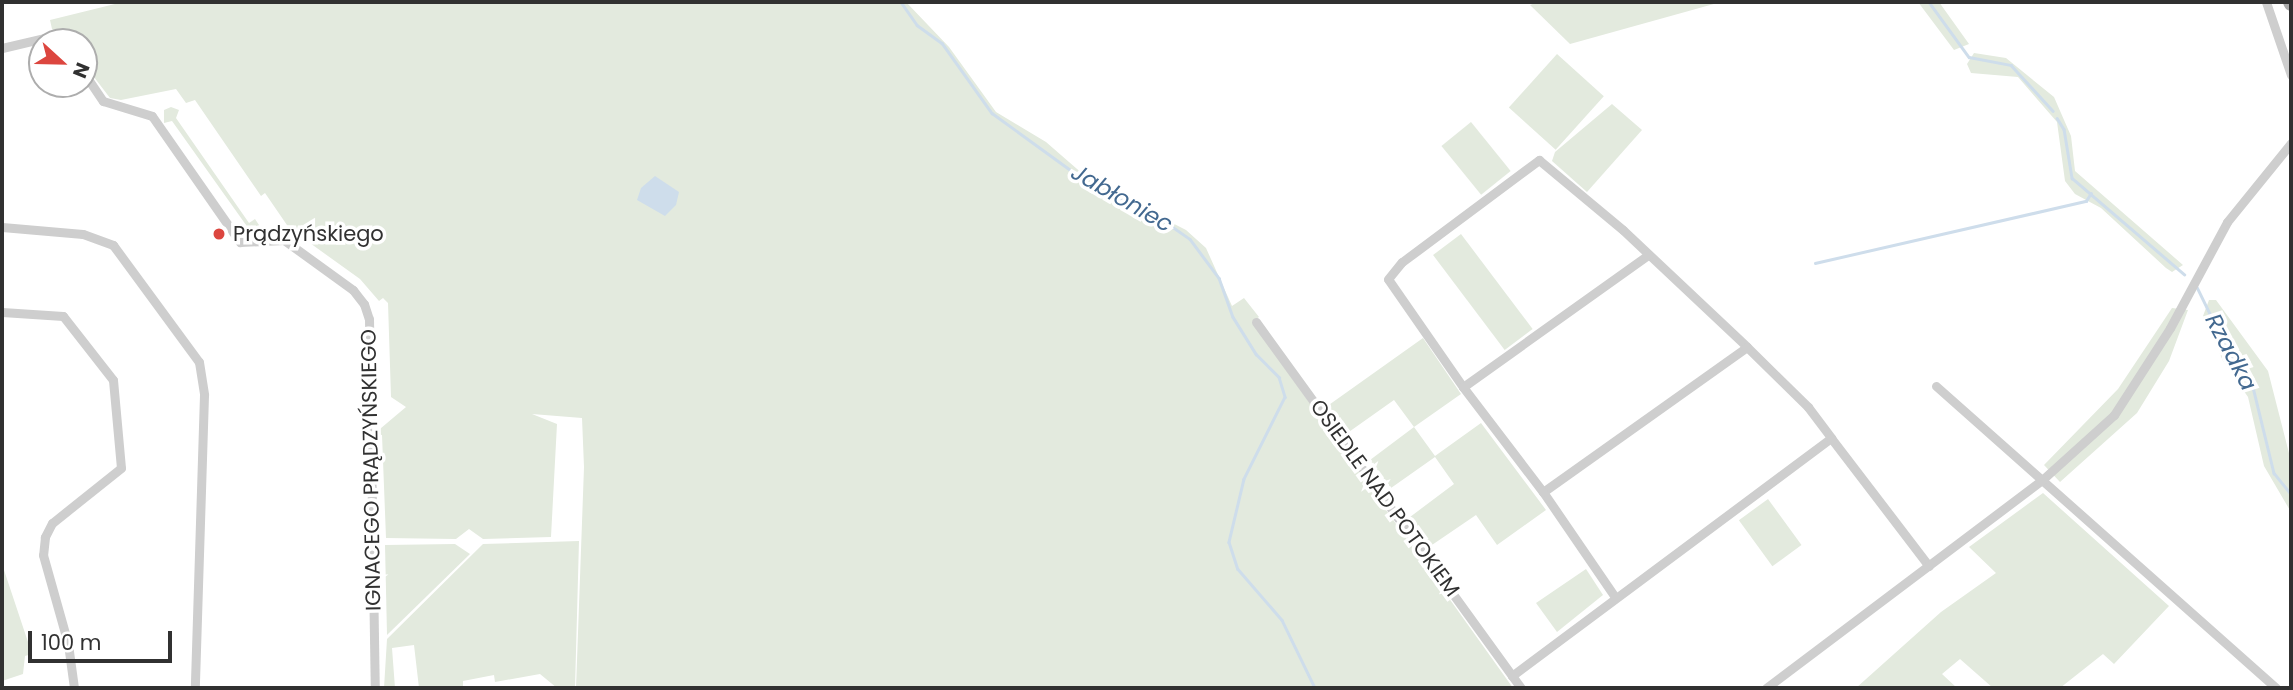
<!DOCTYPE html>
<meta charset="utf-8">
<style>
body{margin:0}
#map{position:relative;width:2293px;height:690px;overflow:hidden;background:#fff;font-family:Poppins,sans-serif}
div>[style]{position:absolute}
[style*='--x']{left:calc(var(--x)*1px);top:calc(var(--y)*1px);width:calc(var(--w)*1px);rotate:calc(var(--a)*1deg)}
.green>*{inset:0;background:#e3eade;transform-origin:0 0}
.water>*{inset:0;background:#ceddeb}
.stream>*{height:2.5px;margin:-1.25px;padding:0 1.25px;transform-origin:1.25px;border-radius:1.25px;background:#ceddeb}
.minor>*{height:9px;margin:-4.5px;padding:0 4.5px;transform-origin:4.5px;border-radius:4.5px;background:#cecece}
.primary>*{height:14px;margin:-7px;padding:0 7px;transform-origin:7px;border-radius:7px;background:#a9a9a9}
.dots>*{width:19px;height:19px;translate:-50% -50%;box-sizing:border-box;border:4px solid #fff;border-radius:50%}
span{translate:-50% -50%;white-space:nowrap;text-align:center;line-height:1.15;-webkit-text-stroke:7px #fff;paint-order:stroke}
.poi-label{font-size:21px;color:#313131}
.left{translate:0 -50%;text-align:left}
.street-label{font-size:21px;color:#313131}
.water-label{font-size:23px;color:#436990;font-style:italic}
.frame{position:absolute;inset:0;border:4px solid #313131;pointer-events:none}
.north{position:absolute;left:28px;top:28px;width:70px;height:70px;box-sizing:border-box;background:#fff;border:2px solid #adadad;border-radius:50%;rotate:112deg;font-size:19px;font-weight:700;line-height:28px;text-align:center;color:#313131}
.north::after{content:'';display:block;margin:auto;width:24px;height:32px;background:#dc463f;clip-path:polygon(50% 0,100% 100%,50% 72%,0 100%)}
.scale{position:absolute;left:28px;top:631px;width:144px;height:32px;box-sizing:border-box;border:4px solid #313131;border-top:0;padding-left:9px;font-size:21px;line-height:24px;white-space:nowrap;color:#313131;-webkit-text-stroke:5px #fff;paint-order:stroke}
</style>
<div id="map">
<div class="green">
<i style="clip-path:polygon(123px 2px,906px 2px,949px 47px,996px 112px,1046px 142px,1092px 182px,1186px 230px,1206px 248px,1232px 306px,1244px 298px,1259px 317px,1252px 322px,1513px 688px,576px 688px,584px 467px,582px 418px,532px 414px,557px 424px,551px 537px,483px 539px,469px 529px,456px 539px,386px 538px,382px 435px,374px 434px,406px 407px,391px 397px,388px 303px,383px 298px,379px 301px,360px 279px,289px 228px,265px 193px,261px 196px,195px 100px,186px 103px,176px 89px,121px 100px,110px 98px,84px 64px,84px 42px,68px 42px,52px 29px,50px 20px)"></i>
<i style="clip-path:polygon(1538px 2px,1721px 2px,1570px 44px,1530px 5px)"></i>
<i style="clip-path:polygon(1918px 2px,1939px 2px,1969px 44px,1954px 50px)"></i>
<i style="clip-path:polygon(1974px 53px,2006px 58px,2054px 97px,2071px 136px,2075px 171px,2183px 265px,2172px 272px,2166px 268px,2101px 208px,2075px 194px,2065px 181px,2057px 122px,2018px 77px,1971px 73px,1967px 64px)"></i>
<i style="left:1557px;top:54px;width:63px;height:72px;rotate:42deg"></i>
<i style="clip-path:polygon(1612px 104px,1642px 130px,1587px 192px,1552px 161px,1555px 152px)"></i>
<i style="clip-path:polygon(171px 107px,179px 110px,176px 118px,249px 223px,255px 219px,259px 225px,254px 233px,241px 229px,246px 225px,172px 121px,164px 123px,164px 110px)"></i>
<i style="left:1471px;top:122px;width:63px;height:38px;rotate:51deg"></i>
<i style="left:1461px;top:234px;width:119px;height:35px;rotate:53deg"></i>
<i style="clip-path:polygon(2209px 300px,2216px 300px,2268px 371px,2291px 461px,2291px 512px,2264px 466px,2248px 397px,2223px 361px,2203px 316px)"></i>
<i style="clip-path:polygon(2172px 308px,2188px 310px,2169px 361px,2137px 413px,2060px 482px,2044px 465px,2118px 389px)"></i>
<i style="clip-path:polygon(1423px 338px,1461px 394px,1414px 427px,1435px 456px,1481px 423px,1546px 510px,1497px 545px,1476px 515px,1429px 547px,1410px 517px,1454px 484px,1435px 457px,1391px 488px,1370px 460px,1414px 427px,1394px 400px,1346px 434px,1326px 407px)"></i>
<i style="clip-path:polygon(2043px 493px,2169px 606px,2114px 664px,2103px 654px,2060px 688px,1993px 688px,1960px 659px,1942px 674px,1957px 688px,1856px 688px,1941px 612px,1996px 573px,1969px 547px)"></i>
<i style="left:1768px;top:499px;width:57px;height:36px;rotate:54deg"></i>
<i style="clip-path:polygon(579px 541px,575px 688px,557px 688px,540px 674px,495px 682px,494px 675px,463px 681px,463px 688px,419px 688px,414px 645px,392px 648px,395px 688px,384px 688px,387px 639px,483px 544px)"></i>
<i style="clip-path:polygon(455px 544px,470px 554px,387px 635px,385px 545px)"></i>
<i style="clip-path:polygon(2px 564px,32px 654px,25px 656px,23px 674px,2px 681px)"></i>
<i style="clip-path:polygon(1586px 569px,1603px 595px,1557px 632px,1536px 603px)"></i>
</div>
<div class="water">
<i style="clip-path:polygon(655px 176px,679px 192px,676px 205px,665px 216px,637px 200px,641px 188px)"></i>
</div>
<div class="stream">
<i style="--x:901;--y:2;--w:28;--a:55"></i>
<i style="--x:917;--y:25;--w:31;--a:36"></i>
<i style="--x:942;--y:43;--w:86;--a:54.5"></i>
<i style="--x:992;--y:113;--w:126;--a:36"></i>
<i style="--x:1094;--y:187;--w:69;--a:24.7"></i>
<i style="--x:1157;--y:216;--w:40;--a:34.9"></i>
<i style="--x:1190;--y:239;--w:49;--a:53.4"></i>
<i style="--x:1219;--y:278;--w:41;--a:70.3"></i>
<i style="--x:1233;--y:317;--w:44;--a:58.1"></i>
<i style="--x:1256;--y:354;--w:33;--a:45"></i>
<i style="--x:1279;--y:377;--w:21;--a:73"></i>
<i style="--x:1285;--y:397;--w:92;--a:116.6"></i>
<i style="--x:1244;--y:479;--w:65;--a:103.4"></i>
<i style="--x:1229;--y:542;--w:28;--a:72"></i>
<i style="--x:1238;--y:569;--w:67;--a:49.2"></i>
<i style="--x:1282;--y:620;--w:76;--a:64.1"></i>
<i style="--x:1929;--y:2;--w:68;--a:54"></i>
<i style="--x:1969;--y:57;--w:43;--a:10.8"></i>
<i style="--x:2011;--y:65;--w:62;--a:47.6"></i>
<i style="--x:2057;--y:118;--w:13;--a:58"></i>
<i style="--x:2064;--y:129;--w:50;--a:80.7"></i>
<i style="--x:2072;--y:178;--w:148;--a:40.6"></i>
<i style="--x:1815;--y:263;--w:278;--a:-12.9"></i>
<i style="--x:2086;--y:201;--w:9;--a:-58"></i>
<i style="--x:2197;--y:287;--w:89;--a:64"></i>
<i style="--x:2236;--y:367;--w:26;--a:50"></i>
<i style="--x:2253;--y:387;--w:89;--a:76.3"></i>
<i style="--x:2274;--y:473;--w:27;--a:51"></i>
</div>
<div class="minor">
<i style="--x:2266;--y:2;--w:77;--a:71.1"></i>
<i style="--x:2;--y:48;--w:43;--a:-13.4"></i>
<i style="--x:44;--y:38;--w:16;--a:14"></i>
<i style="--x:84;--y:73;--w:34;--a:56"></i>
<i style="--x:103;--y:101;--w:51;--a:17"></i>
<i style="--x:152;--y:116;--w:154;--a:55.1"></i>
<i style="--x:240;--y:242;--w:44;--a:-2.6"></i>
<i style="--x:284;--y:240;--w:85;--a:35.9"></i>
<i style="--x:353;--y:290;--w:18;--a:52"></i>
<i style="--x:364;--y:304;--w:16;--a:72"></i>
<i style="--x:369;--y:319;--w:369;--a:89.1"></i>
<i style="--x:2;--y:227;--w:81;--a:4.9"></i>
<i style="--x:83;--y:234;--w:32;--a:20"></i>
<i style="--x:113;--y:245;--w:145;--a:53.7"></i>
<i style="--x:199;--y:362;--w:33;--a:81"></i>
<i style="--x:204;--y:395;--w:293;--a:91.8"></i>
<i style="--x:2;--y:312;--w:61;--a:3.8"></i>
<i style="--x:63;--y:316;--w:81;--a:52"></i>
<i style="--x:113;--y:380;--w:88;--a:84.8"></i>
<i style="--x:121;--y:468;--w:88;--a:141.4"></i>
<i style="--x:52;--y:523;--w:16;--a:117"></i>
<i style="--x:45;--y:537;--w:18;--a:96"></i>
<i style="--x:43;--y:555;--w:92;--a:74.3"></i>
<i style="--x:68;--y:644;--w:44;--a:82.2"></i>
<i style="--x:1256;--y:322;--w:452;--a:54.1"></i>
<i style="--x:1936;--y:386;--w:455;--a:41.6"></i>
<i style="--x:1463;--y:387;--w:131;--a:-124.8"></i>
<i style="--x:1388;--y:279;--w:22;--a:-51"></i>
<i style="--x:1402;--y:262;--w:171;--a:-36.7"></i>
<i style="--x:1539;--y:160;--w:109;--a:39.8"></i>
<i style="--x:1623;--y:230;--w:170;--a:43.3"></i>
<i style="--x:1747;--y:347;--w:86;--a:44.5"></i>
<i style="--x:1808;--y:407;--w:39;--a:53"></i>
<i style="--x:1831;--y:438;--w:398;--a:143.3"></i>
<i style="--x:1831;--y:438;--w:161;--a:52.6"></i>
<i style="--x:1543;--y:492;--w:250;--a:-35.4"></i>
<i style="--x:1615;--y:597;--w:127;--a:-124.4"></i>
<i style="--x:1543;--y:492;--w:132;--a:-127.3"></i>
<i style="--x:1463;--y:387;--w:227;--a:-35.5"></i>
<i style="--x:1766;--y:688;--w:346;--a:-37"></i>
<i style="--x:2042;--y:480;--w:97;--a:-42.1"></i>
<i style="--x:2114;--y:415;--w:103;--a:-57.2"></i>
<i style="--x:2170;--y:328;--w:120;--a:-61.7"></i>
<i style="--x:2227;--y:222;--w:102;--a:-51"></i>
</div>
<div class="primary">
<i style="--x:2290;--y:2;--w:2;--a:63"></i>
</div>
<div class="dots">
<i style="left:219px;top:234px;background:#dc463f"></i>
</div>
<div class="poi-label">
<span class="left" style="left:233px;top:234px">Prądzyńskiego</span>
</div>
<div class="street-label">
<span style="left:371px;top:470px;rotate:-91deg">IGNACEGO PRĄDZYŃSKIEGO</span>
<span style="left:1385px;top:498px;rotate:54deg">OSIEDLE NAD POTOKIEM</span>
</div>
<div class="water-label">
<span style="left:1122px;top:198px;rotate:30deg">Jabłoniec</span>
<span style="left:2231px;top:352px;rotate:62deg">Rzadka</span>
</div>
<div class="frame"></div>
<div class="north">N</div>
<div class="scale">100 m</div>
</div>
